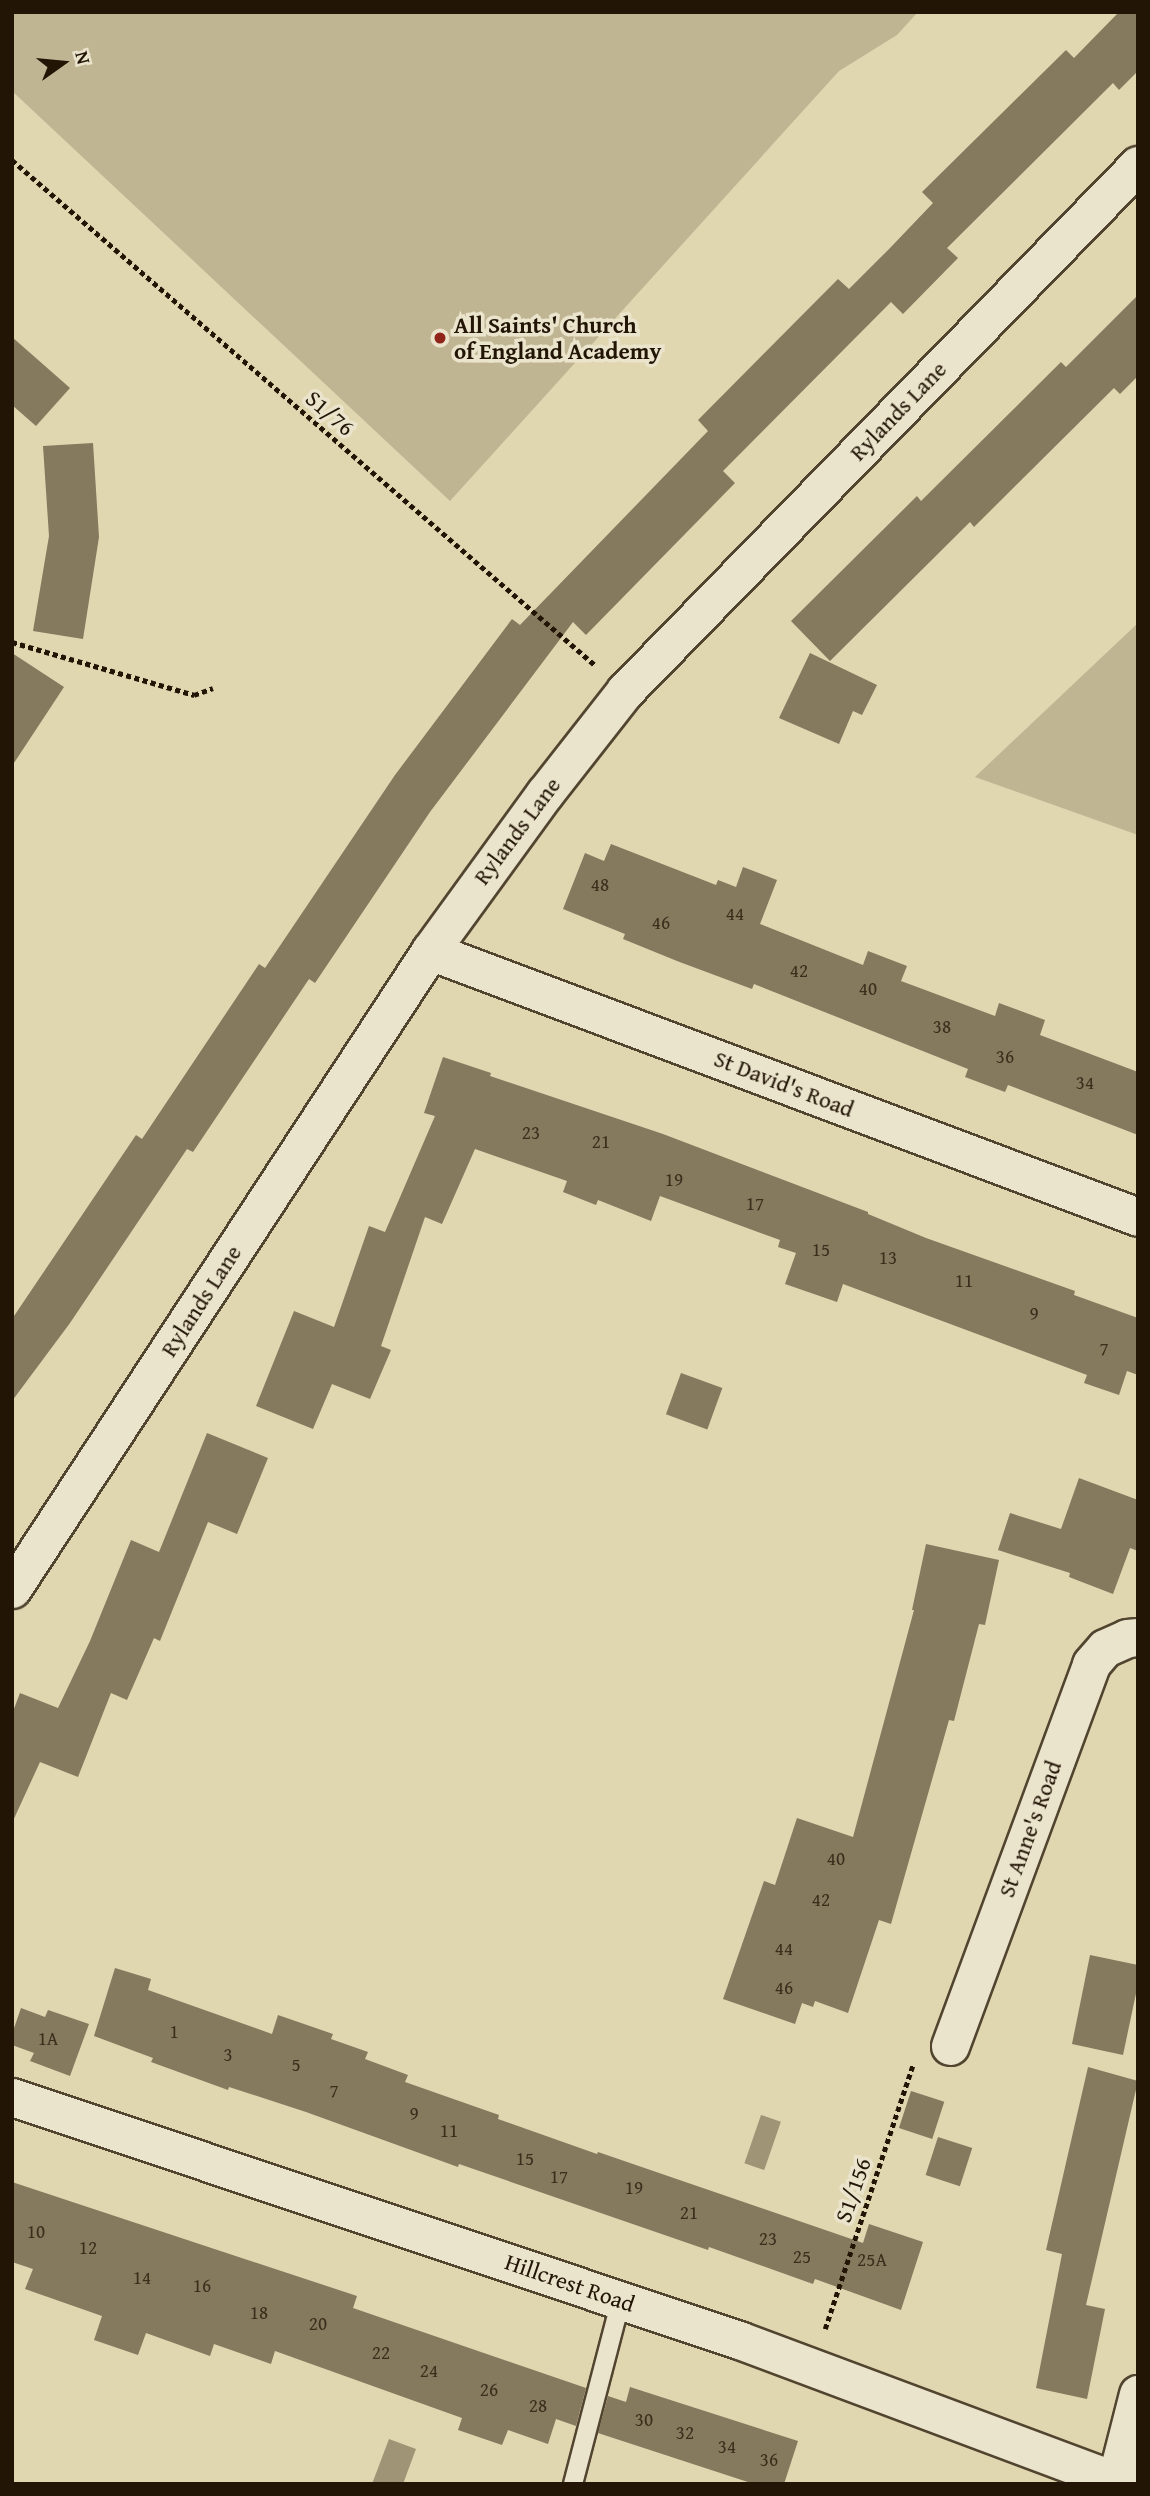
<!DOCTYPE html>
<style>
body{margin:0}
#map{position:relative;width:1150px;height:2496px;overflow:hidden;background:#e0d6b0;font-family:"Gentium Book Plus",serif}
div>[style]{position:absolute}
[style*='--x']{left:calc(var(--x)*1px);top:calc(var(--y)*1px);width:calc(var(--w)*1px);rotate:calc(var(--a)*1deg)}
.green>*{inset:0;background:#c0b593}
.water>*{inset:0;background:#9f9476;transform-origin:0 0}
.building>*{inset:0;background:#85795e;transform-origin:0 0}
.path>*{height:4.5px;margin-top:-2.25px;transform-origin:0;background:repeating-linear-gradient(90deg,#221506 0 5px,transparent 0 8.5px)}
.roads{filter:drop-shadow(2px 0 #524530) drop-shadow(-2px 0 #524530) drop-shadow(0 2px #524530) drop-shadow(0 -2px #524530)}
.service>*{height:18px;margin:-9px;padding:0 9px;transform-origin:9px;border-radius:9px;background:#ebe4cc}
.minor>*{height:37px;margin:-18.5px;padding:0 18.5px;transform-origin:18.5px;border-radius:18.5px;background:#ebe4cc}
.dots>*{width:19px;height:19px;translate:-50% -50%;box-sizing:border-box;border:4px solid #ebe4cc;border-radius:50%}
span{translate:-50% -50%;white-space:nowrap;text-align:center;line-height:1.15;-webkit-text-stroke:7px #ebe4cc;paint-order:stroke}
.number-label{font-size:19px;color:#3b2e1c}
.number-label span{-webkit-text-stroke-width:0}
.poi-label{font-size:23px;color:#221506;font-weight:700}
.left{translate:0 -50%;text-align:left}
.street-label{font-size:23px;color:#221506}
.frame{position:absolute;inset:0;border:14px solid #221506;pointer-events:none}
.north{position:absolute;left:28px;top:28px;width:70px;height:70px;-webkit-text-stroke:5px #ebe4cc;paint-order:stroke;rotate:75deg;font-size:19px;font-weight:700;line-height:28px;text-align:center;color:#221506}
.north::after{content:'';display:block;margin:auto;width:24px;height:32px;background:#221506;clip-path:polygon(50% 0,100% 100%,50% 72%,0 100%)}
</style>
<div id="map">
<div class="green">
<i style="clip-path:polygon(12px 12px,918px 12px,897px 35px,839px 71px,450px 501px,12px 91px)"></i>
<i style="clip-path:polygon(1138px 623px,1138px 835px,975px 777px)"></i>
</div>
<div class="water">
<i style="left:761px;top:2115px;width:21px;height:51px;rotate:19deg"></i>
<i style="clip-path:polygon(389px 2439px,416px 2449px,403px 2484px,372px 2484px)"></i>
</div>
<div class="building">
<i style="clip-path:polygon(1119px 12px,1138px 12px,1138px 71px,1119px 90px,1113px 83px,947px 248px,958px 258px,903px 314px,891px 302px,723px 471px,735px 483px,586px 635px,573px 622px,430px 812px,315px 983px,309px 979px,193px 1152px,187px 1149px,70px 1323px,12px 1401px,12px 1319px,136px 1135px,142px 1139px,259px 964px,265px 968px,395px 775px,512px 619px,520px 625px,708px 431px,698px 420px,838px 279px,849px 289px,891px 247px,933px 203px,922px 192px,1066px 50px,1074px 58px)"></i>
<i style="clip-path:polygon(1138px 295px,1138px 376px,1120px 394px,1114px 388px,974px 527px,970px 522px,830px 661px,791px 621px,917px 496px,921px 501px,1061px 362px,1066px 367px)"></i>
<i style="clip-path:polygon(12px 337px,70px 388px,36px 426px,12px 405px)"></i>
<i style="clip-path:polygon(93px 443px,99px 537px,83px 639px,33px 631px,49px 536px,43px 446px)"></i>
<i style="clip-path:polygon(12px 653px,64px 687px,12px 766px)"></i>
<i style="clip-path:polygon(810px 653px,877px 685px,862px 715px,853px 711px,839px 744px,779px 718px)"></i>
<i style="clip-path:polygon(611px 844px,716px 885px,718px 880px,736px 887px,743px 867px,777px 880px,760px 924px,863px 965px,868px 951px,907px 966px,901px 981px,995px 1016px,999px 1003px,1045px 1020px,1040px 1035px,1138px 1072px,1138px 1135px,1008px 1085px,1005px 1092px,965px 1077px,968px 1069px,754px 984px,752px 989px,677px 961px,623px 939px,625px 934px,563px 909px,585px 853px,604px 861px)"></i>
<i style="clip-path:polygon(443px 1057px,491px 1073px,490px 1076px,663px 1134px,868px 1212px,868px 1214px,926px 1238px,1075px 1291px,1074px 1295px,1138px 1318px,1138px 1375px,1127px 1371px,1119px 1395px,1084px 1383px,1087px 1375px,843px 1284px,837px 1302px,785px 1284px,796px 1253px,778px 1247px,780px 1240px,660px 1196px,651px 1221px,598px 1200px,596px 1205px,563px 1192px,567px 1181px,475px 1149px,442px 1224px,425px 1217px,381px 1346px,391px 1350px,370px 1399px,332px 1384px,313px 1429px,256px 1406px,294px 1311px,334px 1327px,369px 1226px,385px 1232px,435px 1116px,424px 1113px)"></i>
<i style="left:681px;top:1373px;width:44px;height:44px;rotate:20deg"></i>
<i style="clip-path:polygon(207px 1433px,268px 1458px,237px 1534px,208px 1522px,160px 1641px,154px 1638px,127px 1700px,111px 1693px,78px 1777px,40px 1762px,12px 1823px,12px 1714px,20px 1693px,58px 1708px,90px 1641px,131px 1540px,159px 1552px)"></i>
<i style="clip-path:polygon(1079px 1478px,1138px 1500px,1138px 1551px,1130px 1548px,1113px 1594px,1069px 1577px,1070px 1573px,998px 1550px,1010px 1513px,1061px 1529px)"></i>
<i style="clip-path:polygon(926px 1544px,999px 1560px,985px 1625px,979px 1624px,954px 1721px,949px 1720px,891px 1924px,879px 1920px,848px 2013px,815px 2001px,813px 2007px,802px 2003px,795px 2024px,723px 1999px,764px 1881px,775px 1885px,797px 1818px,853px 1837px,914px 1610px,912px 1610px)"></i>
<i style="clip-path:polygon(1090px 1955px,1138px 1965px,1138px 1984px,1123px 2055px,1072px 2044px)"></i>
<i style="clip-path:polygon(115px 1968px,151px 1979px,148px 1990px,272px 2034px,278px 2015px,333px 2034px,331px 2039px,368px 2052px,365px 2059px,408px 2075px,405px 2082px,499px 2115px,498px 2119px,597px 2154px,598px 2152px,863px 2243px,869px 2224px,923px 2242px,901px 2310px,815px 2279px,813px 2284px,709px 2247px,708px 2250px,459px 2164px,458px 2167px,306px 2112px,229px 2087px,228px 2090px,151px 2062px,153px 2058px,94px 2036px)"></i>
<i style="clip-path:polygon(21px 2008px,45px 2017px,48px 2010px,89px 2024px,70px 2076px,30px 2061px,34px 2053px,12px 2045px,12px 2034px)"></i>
<i style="clip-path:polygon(1088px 2067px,1138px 2081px,1086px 2305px,1105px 2309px,1087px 2399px,1036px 2388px,1062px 2254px,1046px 2250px)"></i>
<i style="left:911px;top:2091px;width:35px;height:39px;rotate:18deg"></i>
<i style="left:938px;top:2137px;width:36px;height:40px;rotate:18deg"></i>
<i style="clip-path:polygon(12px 2182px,357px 2296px,353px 2308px,586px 2388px,576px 2426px,556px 2419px,548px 2444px,508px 2430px,502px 2445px,458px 2430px,462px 2418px,275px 2351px,271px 2364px,214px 2344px,210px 2356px,146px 2333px,138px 2355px,94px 2340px,102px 2316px,25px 2289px,33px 2269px,12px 2262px)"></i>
<i style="clip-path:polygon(630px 2387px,798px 2441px,784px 2484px,754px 2484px,598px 2433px,608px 2396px,626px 2402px)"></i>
</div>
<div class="path">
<i style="--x:12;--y:160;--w:771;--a:40.9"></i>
<i style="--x:12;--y:642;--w:190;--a:16.2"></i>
<i style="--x:194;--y:695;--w:20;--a:-20"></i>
<i style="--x:825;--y:2329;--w:278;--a:-71.6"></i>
</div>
<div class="roads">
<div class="service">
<i style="--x:573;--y:2484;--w:190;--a:-75.4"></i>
</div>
<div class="minor">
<i style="--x:430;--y:951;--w:756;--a:20.59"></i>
<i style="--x:12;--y:1589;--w:763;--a:-56.77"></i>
<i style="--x:430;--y:951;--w:195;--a:-54"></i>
<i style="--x:545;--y:793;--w:130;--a:-51.9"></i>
<i style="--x:625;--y:691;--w:735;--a:-45.72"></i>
<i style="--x:950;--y:2046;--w:407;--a:-69.7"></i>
<i style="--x:1091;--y:1664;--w:21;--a:-49"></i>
<i style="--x:1105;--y:1648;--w:24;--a:-24"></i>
<i style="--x:1127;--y:1638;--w:11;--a:-5"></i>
<i style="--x:12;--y:2097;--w:767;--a:18.48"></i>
<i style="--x:739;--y:2340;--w:411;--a:20.5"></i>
<i style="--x:1115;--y:2484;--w:93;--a:-75.7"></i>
</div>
</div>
<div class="dots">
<i style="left:440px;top:338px;background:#8f2418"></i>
</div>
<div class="number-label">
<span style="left:600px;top:885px">48</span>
<span style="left:735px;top:914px">44</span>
<span style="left:661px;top:923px">46</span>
<span style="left:799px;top:971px">42</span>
<span style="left:868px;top:989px">40</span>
<span style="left:942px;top:1027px">38</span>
<span style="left:1005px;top:1057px">36</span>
<span style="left:1085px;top:1083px">34</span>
<span style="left:531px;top:1133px">23</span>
<span style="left:601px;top:1142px">21</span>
<span style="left:674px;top:1180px">19</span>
<span style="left:755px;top:1204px">17</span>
<span style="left:821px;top:1250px">15</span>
<span style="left:888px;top:1258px">13</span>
<span style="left:964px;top:1281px">11</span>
<span style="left:1034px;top:1314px">9</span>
<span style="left:1104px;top:1349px">7</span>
<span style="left:836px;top:1859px">40</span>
<span style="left:821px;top:1900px">42</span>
<span style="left:784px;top:1949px">44</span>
<span style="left:784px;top:1988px">46</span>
<span style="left:174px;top:2032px">1</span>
<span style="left:48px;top:2039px">1A</span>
<span style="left:228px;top:2055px">3</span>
<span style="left:296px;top:2065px">5</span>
<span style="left:334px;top:2091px">7</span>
<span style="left:414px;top:2114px">9</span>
<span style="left:449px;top:2131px">11</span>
<span style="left:525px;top:2159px">15</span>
<span style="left:559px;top:2177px">17</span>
<span style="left:634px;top:2188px">19</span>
<span style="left:689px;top:2213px">21</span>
<span style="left:36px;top:2232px">10</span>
<span style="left:768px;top:2239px">23</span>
<span style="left:88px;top:2248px">12</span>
<span style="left:802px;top:2257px">25</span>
<span style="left:872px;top:2260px">25A</span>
<span style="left:142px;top:2278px">14</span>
<span style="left:202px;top:2286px">16</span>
<span style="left:259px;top:2313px">18</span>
<span style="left:318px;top:2324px">20</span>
<span style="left:381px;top:2353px">22</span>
<span style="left:429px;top:2371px">24</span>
<span style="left:489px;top:2390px">26</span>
<span style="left:538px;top:2406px">28</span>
<span style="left:644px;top:2420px">30</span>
<span style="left:685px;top:2433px">32</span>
<span style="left:727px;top:2447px">34</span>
<span style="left:769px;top:2460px">36</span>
</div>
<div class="poi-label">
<span class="left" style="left:454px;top:338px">All Saints' Church<br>of England Academy</span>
</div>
<div class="street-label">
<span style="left:898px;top:411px;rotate:-46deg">Rylands Lane</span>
<span style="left:330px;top:413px;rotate:41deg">S1/76</span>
<span style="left:517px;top:831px;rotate:-53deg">Rylands Lane</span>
<span style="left:784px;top:1084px;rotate:21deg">St David's Road</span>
<span style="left:201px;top:1301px;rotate:-57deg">Rylands Lane</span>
<span style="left:1030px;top:1829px;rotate:-70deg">St Anne's Road</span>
<span style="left:853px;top:2190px;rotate:-71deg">S1/156</span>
<span style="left:570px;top:2283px;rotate:19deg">Hillcrest Road</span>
</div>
<div class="frame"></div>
<div class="north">N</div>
</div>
